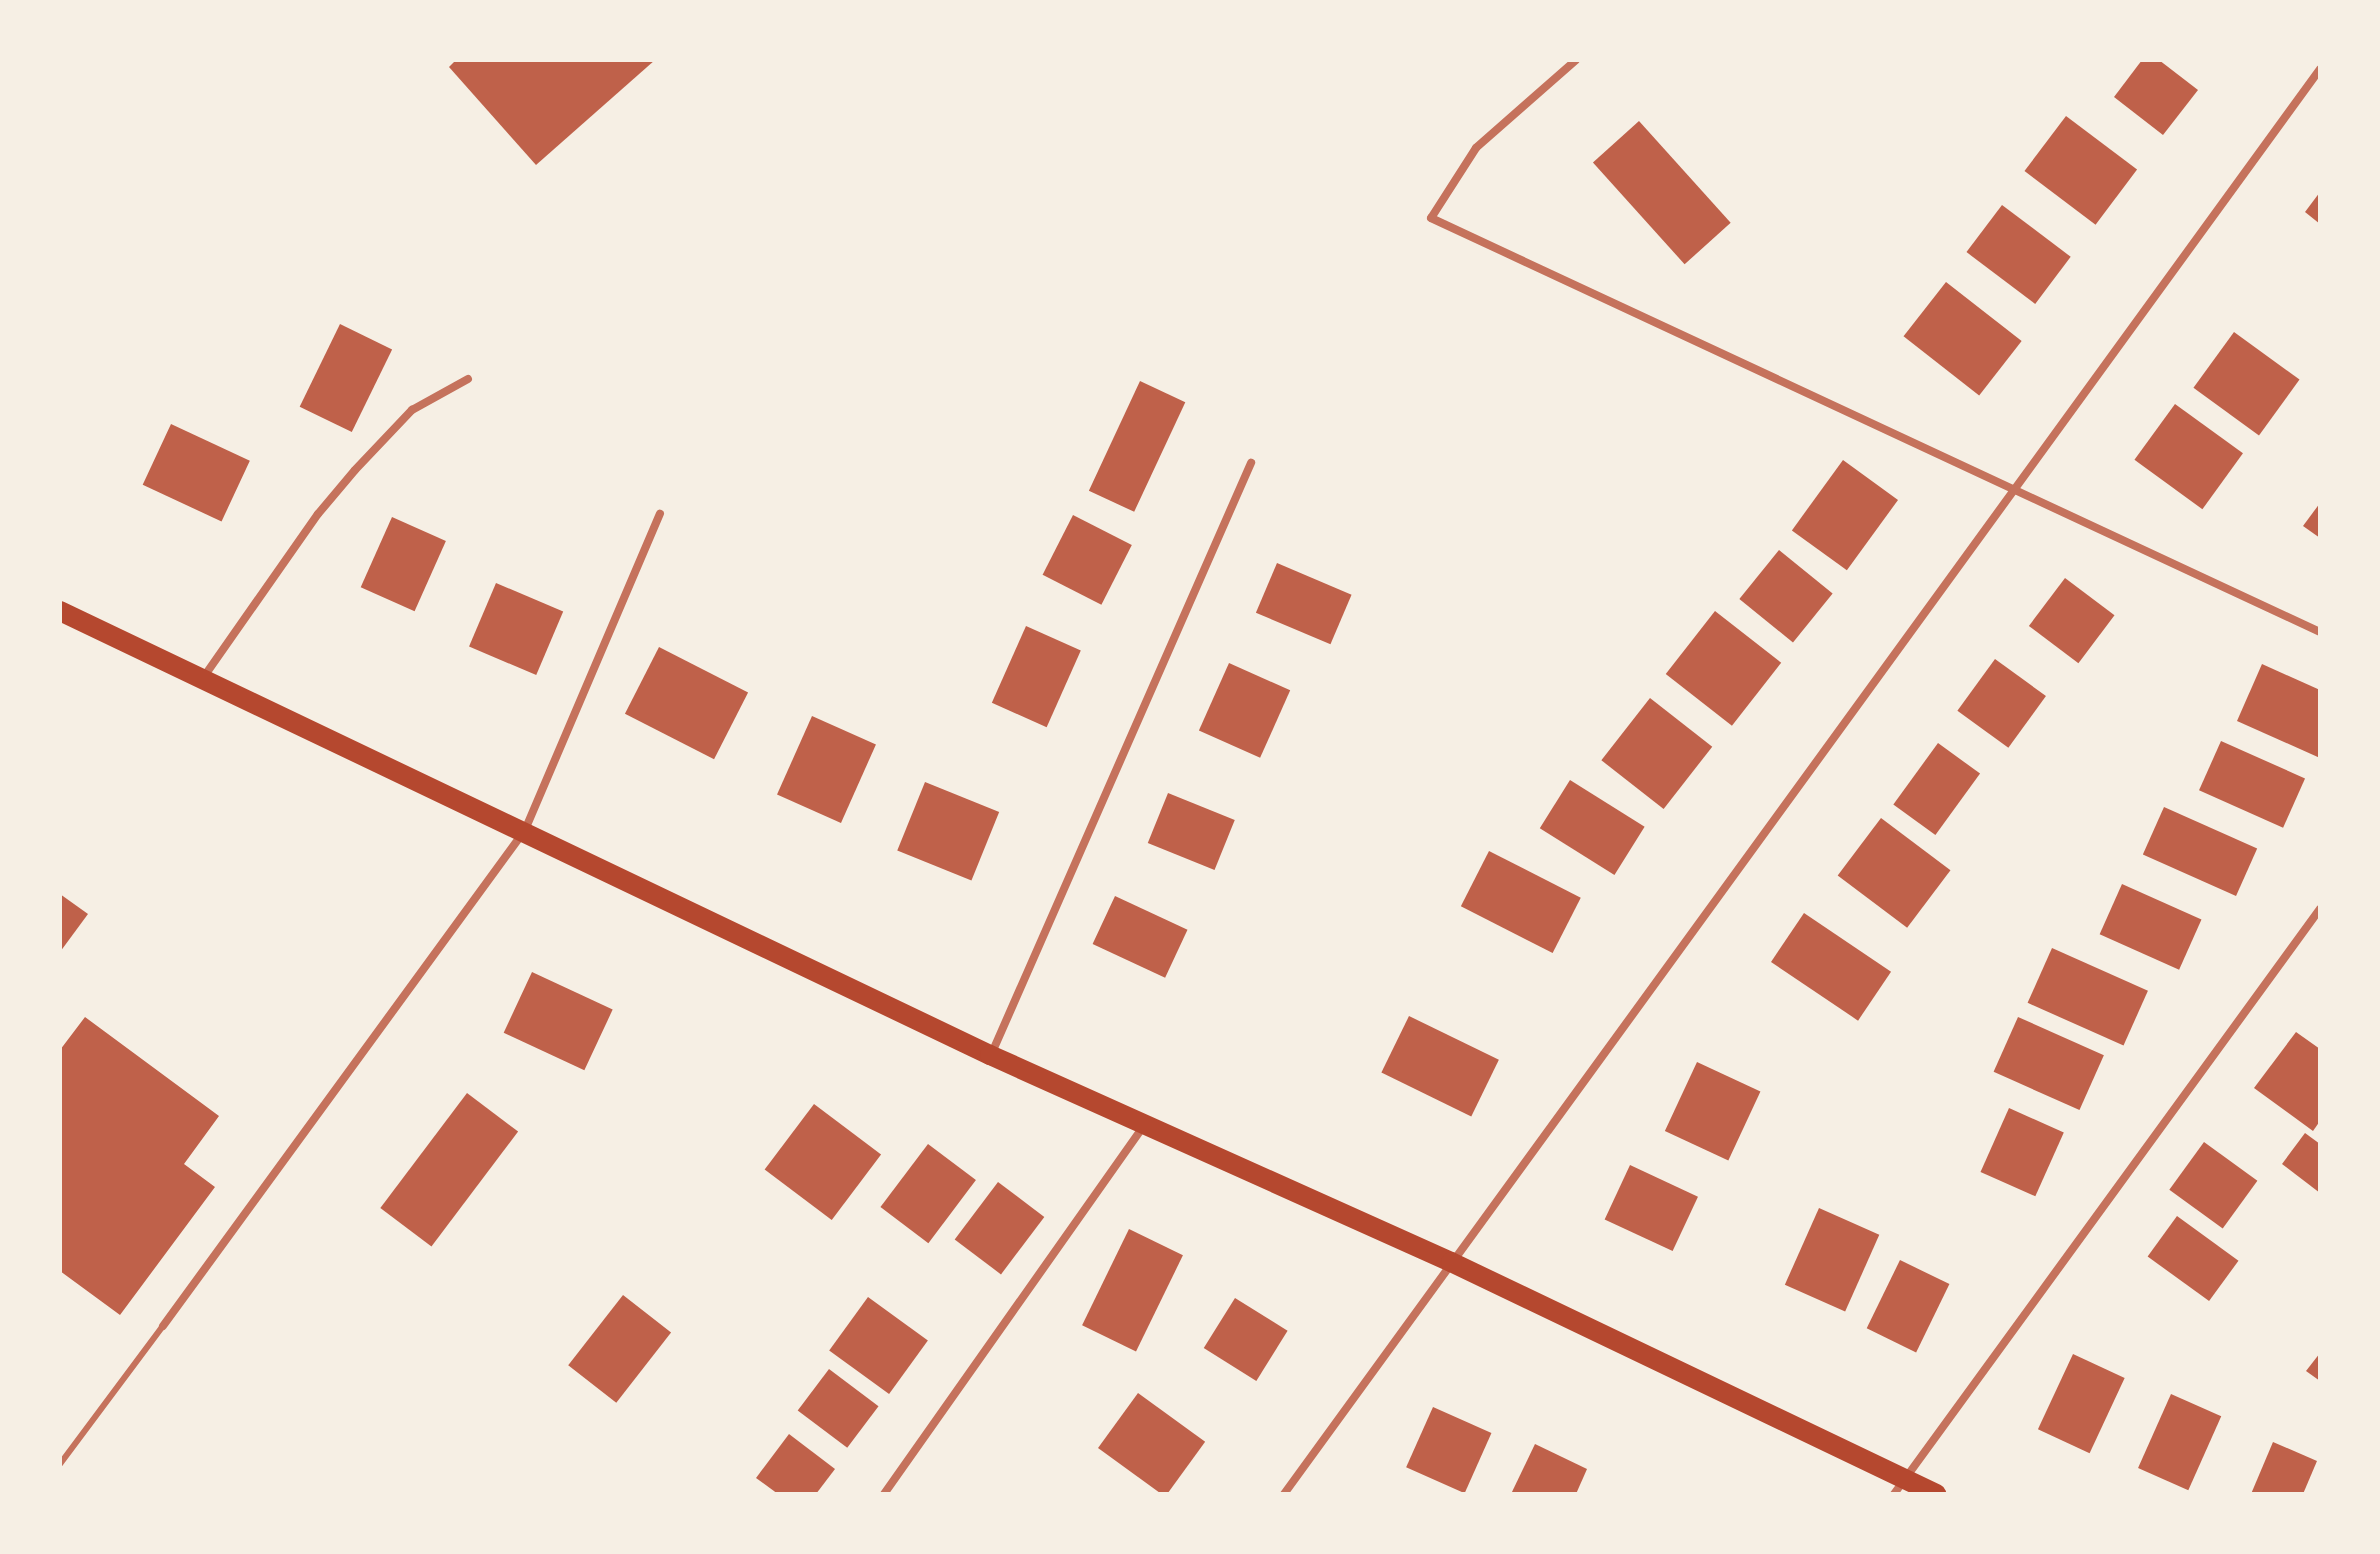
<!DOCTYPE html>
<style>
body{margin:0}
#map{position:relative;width:2380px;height:1554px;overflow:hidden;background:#f6efe4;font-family:Rubik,sans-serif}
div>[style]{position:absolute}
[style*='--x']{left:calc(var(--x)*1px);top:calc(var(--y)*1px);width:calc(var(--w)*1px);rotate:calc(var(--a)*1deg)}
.building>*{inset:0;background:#bf614a;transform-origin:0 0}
.service>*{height:6px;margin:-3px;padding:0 3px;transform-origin:3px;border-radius:3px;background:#c5725c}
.minor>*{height:8px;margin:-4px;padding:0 4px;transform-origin:4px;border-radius:4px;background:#c5725c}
.primary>*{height:20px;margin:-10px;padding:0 10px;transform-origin:10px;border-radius:10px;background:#b5482f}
span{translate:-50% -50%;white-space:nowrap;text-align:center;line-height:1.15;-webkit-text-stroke:8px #f6efe4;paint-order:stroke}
.frame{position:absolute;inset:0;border:62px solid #f6efe4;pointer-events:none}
</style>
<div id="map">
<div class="building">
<i style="clip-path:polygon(456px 60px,655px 60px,536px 165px,449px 67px)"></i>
<i style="clip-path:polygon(2142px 60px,2159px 60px,2198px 90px,2163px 135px,2114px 97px)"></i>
<i style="left:2066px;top:116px;width:89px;height:69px;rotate:37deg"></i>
<i style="left:1639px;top:121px;width:137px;height:62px;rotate:48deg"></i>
<i style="clip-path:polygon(2320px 192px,2320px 224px,2305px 212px)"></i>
<i style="left:2002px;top:205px;width:86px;height:59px;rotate:37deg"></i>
<i style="left:1946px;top:282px;width:96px;height:69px;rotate:38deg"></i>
<i style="left:340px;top:324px;width:58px;height:92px;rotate:26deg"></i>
<i style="left:2234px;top:332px;width:81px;height:69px;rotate:36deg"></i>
<i style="left:1140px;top:381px;width:50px;height:121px;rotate:25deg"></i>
<i style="left:2175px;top:404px;width:84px;height:69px;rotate:36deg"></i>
<i style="left:171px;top:424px;width:87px;height:67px;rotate:25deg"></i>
<i style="left:1843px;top:460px;width:68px;height:87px;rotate:36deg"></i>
<i style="clip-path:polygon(2320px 503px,2320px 538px,2303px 526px)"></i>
<i style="left:1073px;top:515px;width:66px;height:67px;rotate:27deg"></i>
<i style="left:392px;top:517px;width:59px;height:77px;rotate:24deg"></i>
<i style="left:1779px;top:550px;width:69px;height:63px;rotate:39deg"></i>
<i style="left:1277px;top:563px;width:81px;height:54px;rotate:23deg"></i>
<i style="left:2065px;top:578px;width:62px;height:60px;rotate:37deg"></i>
<i style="left:496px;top:583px;width:73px;height:69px;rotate:23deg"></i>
<i style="left:1715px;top:611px;width:84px;height:80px;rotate:38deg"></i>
<i style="left:1026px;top:626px;width:60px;height:84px;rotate:24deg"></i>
<i style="left:659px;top:647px;width:100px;height:75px;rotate:27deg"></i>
<i style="left:1995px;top:659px;width:63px;height:64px;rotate:36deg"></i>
<i style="left:1229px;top:663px;width:67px;height:74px;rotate:24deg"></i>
<i style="clip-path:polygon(2262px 664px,2320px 690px,2320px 758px,2237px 721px)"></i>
<i style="left:1650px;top:698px;width:79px;height:79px;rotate:38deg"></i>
<i style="left:812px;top:716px;width:70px;height:86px;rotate:24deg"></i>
<i style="left:2221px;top:741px;width:92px;height:54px;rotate:24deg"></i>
<i style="left:1938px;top:743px;width:52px;height:76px;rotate:36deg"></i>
<i style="left:1570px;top:780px;width:88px;height:57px;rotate:32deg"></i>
<i style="left:925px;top:782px;width:80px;height:74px;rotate:22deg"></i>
<i style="left:1168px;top:793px;width:72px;height:54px;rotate:22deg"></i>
<i style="left:2164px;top:807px;width:102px;height:52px;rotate:24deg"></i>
<i style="left:1881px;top:818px;width:87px;height:72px;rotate:37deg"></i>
<i style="left:1489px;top:851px;width:103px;height:62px;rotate:27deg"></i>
<i style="left:2122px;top:884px;width:87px;height:55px;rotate:24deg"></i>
<i style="clip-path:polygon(60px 894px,88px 914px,60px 952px)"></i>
<i style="left:1115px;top:896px;width:80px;height:53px;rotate:25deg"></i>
<i style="left:1804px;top:913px;width:105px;height:59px;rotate:34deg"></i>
<i style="left:2052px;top:948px;width:105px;height:60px;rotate:24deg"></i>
<i style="left:532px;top:972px;width:89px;height:67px;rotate:25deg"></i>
<i style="left:1409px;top:1016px;width:100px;height:63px;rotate:26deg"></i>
<i style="clip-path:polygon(85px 1017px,219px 1116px,184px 1164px,215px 1187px,120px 1315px,60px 1271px,60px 1050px)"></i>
<i style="left:2018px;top:1017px;width:94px;height:60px;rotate:24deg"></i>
<i style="clip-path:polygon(2296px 1032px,2320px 1049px,2320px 1121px,2313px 1131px,2254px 1088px)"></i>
<i style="left:1697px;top:1062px;width:70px;height:76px;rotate:25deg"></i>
<i style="left:467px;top:1093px;width:64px;height:144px;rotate:37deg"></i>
<i style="left:814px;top:1104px;width:84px;height:82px;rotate:37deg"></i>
<i style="left:2009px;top:1108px;width:60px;height:70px;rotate:24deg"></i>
<i style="clip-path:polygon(2305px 1133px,2320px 1144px,2320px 1193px,2282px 1164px)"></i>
<i style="left:2204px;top:1142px;width:66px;height:59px;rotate:36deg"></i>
<i style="left:928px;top:1144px;width:60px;height:79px;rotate:37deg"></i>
<i style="left:1630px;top:1165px;width:75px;height:60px;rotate:25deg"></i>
<i style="left:998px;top:1182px;width:58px;height:72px;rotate:37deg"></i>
<i style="left:1819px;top:1208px;width:66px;height:84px;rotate:24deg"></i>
<i style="left:2177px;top:1216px;width:76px;height:50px;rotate:36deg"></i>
<i style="left:1129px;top:1229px;width:60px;height:107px;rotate:26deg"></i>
<i style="left:1900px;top:1260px;width:55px;height:76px;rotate:26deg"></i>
<i style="left:623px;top:1295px;width:61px;height:89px;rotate:38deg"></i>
<i style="left:868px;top:1297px;width:74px;height:66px;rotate:36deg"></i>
<i style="left:1235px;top:1298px;width:62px;height:59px;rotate:32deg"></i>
<i style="clip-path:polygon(2320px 1353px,2320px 1381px,2306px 1371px)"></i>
<i style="left:2073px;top:1354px;width:57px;height:83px;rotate:25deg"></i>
<i style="left:829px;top:1369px;width:62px;height:52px;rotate:37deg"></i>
<i style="left:1138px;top:1393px;width:83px;height:68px;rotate:36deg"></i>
<i style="left:2171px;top:1394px;width:55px;height:81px;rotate:24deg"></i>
<i style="left:1433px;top:1407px;width:64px;height:66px;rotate:24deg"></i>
<i style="clip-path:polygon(789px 1434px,835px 1469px,816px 1494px,778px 1494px,756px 1478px)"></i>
<i style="clip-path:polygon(2273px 1442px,2317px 1461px,2303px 1494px,2251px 1494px)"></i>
<i style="clip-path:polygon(1535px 1444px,1587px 1469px,1576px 1494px,1511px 1494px)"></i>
</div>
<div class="service">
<i style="--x:60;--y:1464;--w:172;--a:-53.3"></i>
</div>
<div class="minor">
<i style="--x:1576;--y:60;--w:133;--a:138.7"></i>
<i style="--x:1476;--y:148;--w:83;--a:122.7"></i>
<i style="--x:1431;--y:218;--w:981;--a:24.97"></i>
<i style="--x:203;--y:678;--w:200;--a:-55"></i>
<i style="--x:318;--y:514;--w:57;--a:-49.9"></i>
<i style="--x:355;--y:470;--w:83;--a:-46.5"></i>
<i style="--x:412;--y:410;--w:64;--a:-29"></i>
<i style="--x:991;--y:1055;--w:647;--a:-66.29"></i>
<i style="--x:163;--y:1326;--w:614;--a:-53.88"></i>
<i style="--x:525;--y:830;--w:344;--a:-66.9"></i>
<i style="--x:884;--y:1494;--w:451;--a:-54.8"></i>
<i style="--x:1284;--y:1494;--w:1762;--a:-53.98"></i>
<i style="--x:1894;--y:1494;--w:724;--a:-53.94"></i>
</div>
<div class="primary">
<i style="--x:60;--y:611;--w:1031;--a:25.52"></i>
<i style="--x:990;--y:1055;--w:505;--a:24.18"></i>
<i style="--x:1451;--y:1262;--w:538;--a:25.56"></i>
</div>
<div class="frame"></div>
</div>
